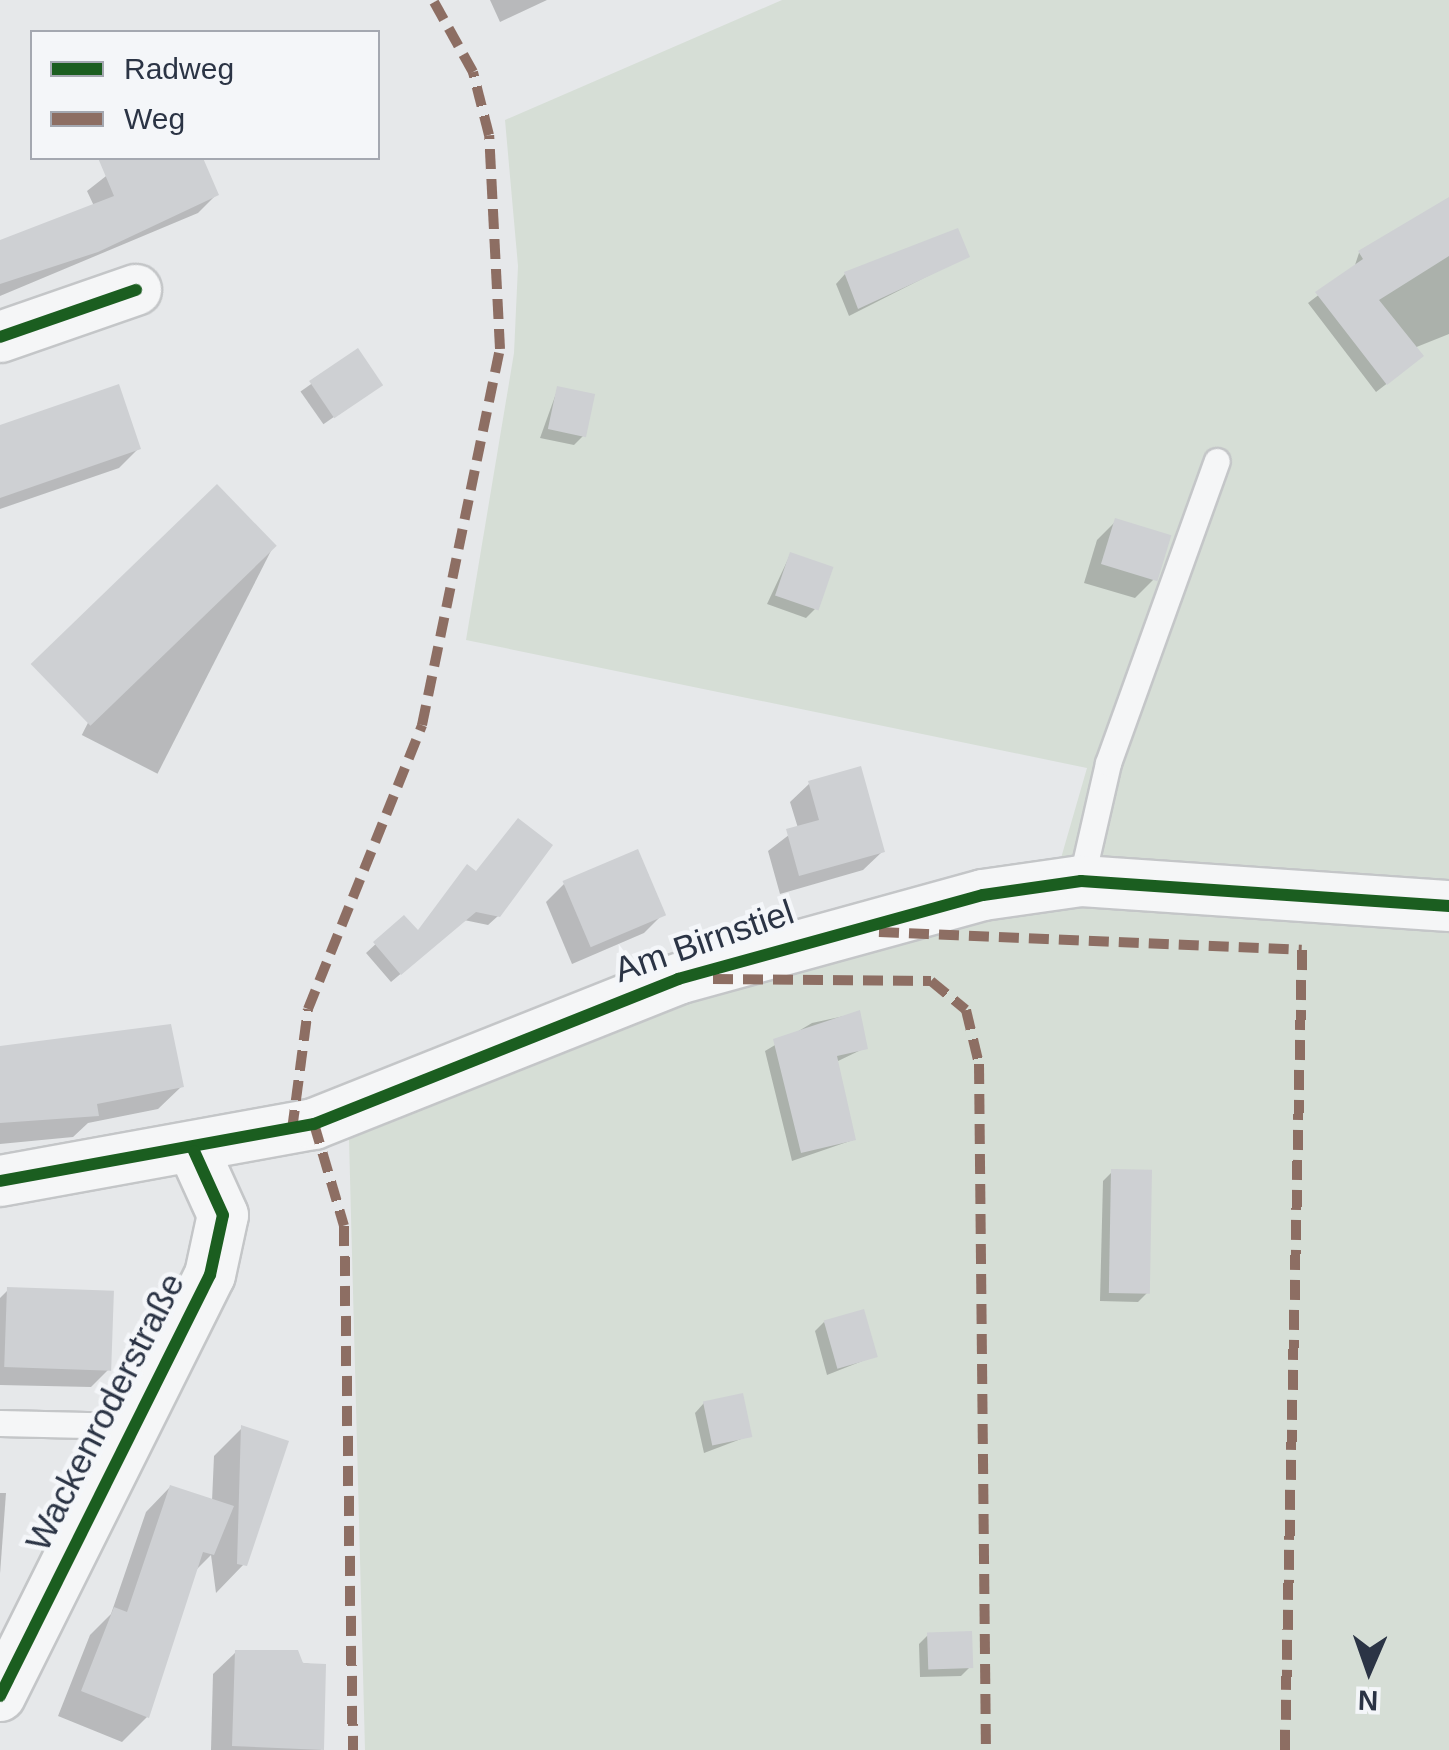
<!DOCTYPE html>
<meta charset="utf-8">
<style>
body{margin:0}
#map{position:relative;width:1449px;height:1750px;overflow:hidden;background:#e6e8ea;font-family:Arial,sans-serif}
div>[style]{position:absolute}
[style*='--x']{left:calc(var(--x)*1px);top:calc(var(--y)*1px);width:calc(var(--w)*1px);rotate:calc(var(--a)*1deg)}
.green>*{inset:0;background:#d6ded6}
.shadow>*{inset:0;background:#0003;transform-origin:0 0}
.building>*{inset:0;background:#ced0d3;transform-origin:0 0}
.roads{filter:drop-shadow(2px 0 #c4c6c8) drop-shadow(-2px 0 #c4c6c8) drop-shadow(0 2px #c4c6c8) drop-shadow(0 -2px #c4c6c8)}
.lane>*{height:25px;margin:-12.5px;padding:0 12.5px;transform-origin:12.5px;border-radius:12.5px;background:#f5f6f7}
.street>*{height:50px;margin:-25px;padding:0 25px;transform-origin:25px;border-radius:25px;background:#f5f6f7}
.quiet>*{height:10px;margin-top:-5px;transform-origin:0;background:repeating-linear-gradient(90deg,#8d6e63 0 20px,transparent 0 30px)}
.cycleway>*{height:12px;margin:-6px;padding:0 6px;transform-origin:6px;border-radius:6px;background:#1b5e20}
span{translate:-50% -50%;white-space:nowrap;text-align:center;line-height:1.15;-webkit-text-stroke:9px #f4f6f9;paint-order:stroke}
.street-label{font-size:35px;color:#2b3445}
.legend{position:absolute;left:30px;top:30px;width:350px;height:130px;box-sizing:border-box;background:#f4f6f9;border:2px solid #a4a8b1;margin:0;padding:12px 18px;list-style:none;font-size:30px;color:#2b3445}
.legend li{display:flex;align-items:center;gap:20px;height:50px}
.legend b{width:50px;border:2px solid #a4a8b1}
.north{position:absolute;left:1319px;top:1620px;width:100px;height:100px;-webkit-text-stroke:8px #f4f6f9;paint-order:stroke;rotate:182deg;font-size:28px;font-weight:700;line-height:40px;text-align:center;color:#2b3445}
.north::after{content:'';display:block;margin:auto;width:35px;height:45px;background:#2b3445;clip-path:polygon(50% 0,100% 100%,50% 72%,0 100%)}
</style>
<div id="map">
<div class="green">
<i style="clip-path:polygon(782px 0,1449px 0,1449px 1750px,365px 1750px,349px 1139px,532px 1053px,1059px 865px,1087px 768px,466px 640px,514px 353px,518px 266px,505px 120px)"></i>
</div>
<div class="shadow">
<i style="clip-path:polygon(490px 0,547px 0,500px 22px)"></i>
<i style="clip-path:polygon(129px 158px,201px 158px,216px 195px,198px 213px,0 296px,0 243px,94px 206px,87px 191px)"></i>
<i style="clip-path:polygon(1449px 202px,1449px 334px,1414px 348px,1411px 365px,1376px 392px,1308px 303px,1354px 268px,1359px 253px)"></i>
<i style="clip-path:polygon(967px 256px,849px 316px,836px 284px,845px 274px)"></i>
<i style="left:357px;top:352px;width:40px;height:69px;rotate:55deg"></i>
<i style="clip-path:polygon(558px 388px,583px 436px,574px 445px,540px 438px)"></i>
<i style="clip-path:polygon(0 428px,138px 449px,119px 468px,0 509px)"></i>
<i style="left:198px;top:507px;width:85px;height:256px;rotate:27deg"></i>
<i style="clip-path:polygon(1116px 521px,1155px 578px,1135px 598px,1084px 583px,1097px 540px)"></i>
<i style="clip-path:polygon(790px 555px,815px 609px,806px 618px,767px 604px)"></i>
<i style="clip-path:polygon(810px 783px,883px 851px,863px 870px,780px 894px,768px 851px,798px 828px,790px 802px)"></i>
<i style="clip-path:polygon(475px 873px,498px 916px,488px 925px,464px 920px,391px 982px,366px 953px,404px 918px,417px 933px)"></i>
<i style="clip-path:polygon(565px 883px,663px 914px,644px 933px,572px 964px,546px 902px)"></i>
<i style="clip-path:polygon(858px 1013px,865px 1048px,836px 1062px,853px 1140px,792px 1161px,765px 1051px,812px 1023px)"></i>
<i style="clip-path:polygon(0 1053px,181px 1087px,158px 1109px,88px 1123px,73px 1137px,0 1144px)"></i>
<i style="clip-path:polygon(1112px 1172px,1147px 1293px,1138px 1302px,1100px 1301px,1103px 1181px)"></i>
<i style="clip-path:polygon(8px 1290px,110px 1368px,91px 1387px,0 1385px,0 1298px)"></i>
<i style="clip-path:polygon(824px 1322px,875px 1356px,827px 1375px,815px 1331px)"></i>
<i style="clip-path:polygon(704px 1403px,749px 1436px,704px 1453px,695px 1413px)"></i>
<i style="clip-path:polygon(242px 1428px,244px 1564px,216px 1593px,211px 1555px,194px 1572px,147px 1717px,122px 1742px,58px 1716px,90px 1635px,111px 1614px,146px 1512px,170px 1487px,212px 1501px,214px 1456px)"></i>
<i style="clip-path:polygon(0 1493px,6px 1493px,0 1574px)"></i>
<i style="clip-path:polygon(928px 1635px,970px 1667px,961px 1676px,920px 1677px,919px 1644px)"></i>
<i style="clip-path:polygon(236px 1652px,323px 1666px,321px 1750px,211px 1750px,213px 1674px)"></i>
</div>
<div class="building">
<i style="clip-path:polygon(98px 158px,203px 158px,219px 195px,98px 252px,0 284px,0 240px,114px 196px)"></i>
<i style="clip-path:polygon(1449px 197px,1449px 256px,1379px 300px,1424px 356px,1387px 385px,1315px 292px,1363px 259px,1358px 251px)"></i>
<i style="clip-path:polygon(958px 228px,970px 257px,858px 309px,844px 272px)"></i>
<i style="left:358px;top:348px;width:45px;height:59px;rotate:56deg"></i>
<i style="clip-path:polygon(119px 384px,141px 449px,0 498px,0 425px)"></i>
<i style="left:557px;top:386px;width:39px;height:44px;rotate:12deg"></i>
<i style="left:217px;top:484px;width:86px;height:259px;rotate:46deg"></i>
<i style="left:1115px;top:518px;width:59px;height:48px;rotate:17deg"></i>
<i style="left:790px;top:552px;width:46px;height:46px;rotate:19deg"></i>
<i style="clip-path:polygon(861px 766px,885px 852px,799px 876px,786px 829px,819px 820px,808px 781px)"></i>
<i style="clip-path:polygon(518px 818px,553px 845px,500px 917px,476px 912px,401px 975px,373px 942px,404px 915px,418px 930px,467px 864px,476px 871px)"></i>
<i style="left:638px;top:849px;width:72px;height:82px;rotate:67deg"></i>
<i style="clip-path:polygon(860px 1010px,868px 1049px,837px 1056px,856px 1140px,801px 1153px,773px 1039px)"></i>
<i style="clip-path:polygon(171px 1024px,184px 1087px,97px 1104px,99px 1116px,0 1123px,0 1046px)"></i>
<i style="left:1111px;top:1169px;width:41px;height:124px;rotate:1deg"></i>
<i style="left:7px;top:1287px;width:107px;height:80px;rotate:2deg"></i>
<i style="left:864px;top:1309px;width:50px;height:42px;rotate:74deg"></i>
<i style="left:743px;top:1393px;width:45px;height:41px;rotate:78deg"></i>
<i style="clip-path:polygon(241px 1425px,289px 1441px,247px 1566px,237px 1564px)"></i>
<i style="clip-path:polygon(170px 1485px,234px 1506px,214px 1555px,203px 1552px,149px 1718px,81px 1691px,114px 1607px,127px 1612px)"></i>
<i style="left:972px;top:1631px;width:37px;height:45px;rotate:88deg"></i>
<i style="clip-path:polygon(235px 1650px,298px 1650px,303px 1663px,326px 1664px,324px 1750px,232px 1746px)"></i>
</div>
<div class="roads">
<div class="lane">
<i style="--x:1081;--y:881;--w:121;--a:-77.1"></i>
<i style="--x:1108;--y:763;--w:321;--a:-70.2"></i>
<i style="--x:0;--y:1423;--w:130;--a:1.3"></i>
</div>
<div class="street">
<i style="--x:0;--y:337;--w:144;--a:-19.1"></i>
<i style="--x:0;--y:1181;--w:319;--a:-10.3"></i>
<i style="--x:314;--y:1124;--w:392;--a:-21.7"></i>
<i style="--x:678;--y:979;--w:316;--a:-15.4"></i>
<i style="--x:983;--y:895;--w:99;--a:-8.1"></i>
<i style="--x:1081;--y:881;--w:369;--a:3.9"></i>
<i style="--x:0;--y:1696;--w:470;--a:-63.5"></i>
<i style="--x:210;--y:1275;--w:61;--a:-77.8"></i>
<i style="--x:223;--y:1215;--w:70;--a:-114.4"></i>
</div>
</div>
<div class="quiet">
<i style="--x:879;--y:932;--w:423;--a:2.4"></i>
<i style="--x:1302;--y:950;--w:800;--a:91.22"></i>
<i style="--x:713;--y:979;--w:218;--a:0.5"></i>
<i style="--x:931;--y:981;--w:45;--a:39.6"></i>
<i style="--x:966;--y:1010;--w:56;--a:76.5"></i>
<i style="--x:979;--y:1064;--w:686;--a:89.42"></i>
<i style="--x:314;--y:1124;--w:106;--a:73.6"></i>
<i style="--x:344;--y:1226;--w:524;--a:89.02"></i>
<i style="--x:292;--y:1130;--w:122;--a:-82.5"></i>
<i style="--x:308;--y:1009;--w:306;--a:-68.1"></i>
<i style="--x:422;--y:725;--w:384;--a:-78.3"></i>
<i style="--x:500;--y:349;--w:214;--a:-92.9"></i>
<i style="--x:489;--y:135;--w:65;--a:-104.3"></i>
<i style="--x:473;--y:72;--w:82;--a:-119.1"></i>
</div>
<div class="cycleway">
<i style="--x:0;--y:337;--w:144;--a:-19.1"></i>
<i style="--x:0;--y:1181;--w:319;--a:-10.3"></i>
<i style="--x:314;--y:1124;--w:392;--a:-21.7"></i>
<i style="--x:678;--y:979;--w:316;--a:-15.4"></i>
<i style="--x:983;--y:895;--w:99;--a:-8.1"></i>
<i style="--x:1081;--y:881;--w:369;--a:3.9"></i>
<i style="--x:0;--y:1696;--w:470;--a:-63.5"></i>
<i style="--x:210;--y:1275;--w:61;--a:-77.8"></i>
<i style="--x:223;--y:1215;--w:70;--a:-114.4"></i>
</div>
<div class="street-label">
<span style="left:704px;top:941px;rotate:-19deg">Am Birnstiel</span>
<span style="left:105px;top:1412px;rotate:-63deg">Wackenroderstraße</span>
</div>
<ul class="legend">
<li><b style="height:12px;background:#1b5e20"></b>Radweg</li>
<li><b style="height:12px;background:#8d6e63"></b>Weg</li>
</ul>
<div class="north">N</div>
</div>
